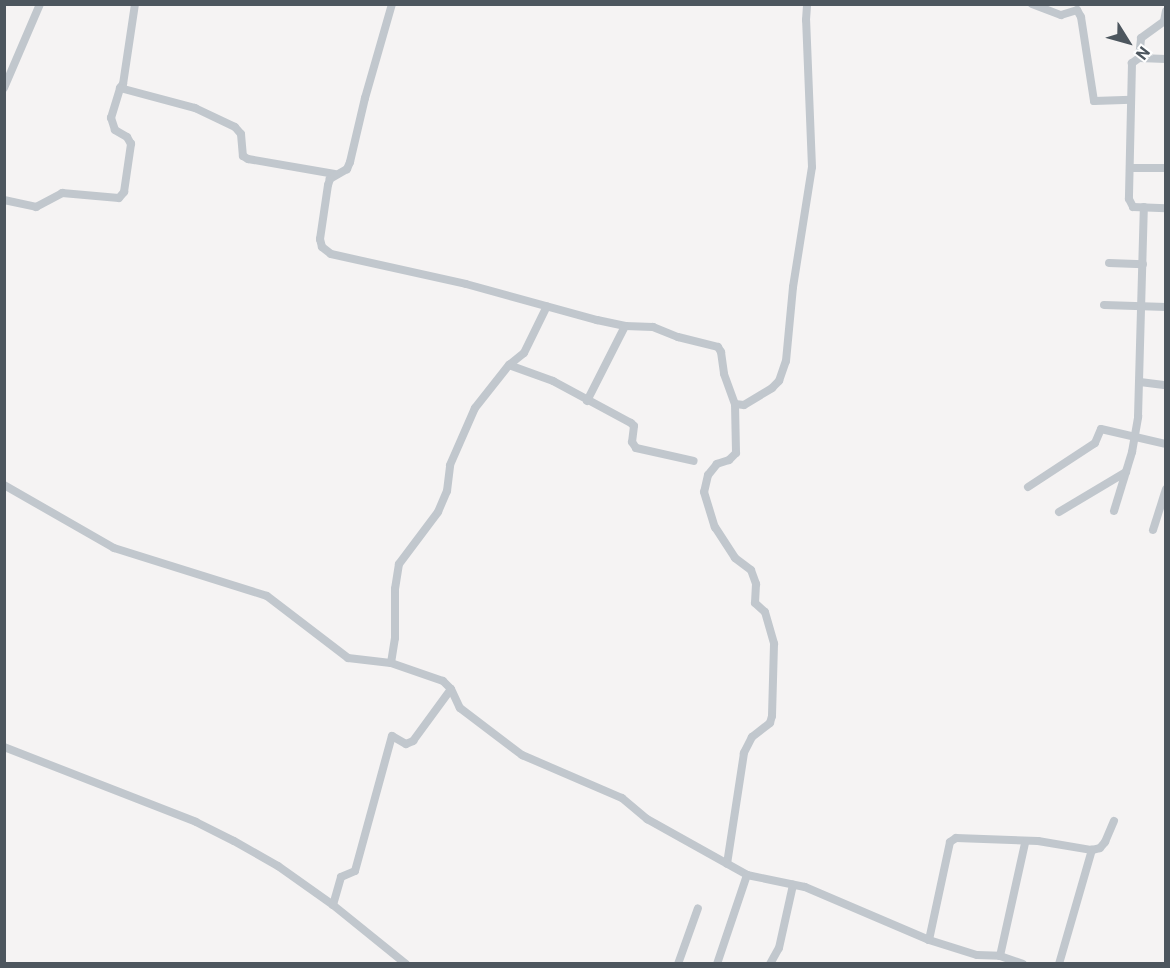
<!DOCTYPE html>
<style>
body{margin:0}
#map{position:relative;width:1170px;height:968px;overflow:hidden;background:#f5f3f3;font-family:Roboto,sans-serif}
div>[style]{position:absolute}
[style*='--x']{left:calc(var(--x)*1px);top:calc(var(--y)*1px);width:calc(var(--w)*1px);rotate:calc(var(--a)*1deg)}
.minor>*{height:8px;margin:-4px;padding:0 4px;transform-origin:4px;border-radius:4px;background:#c1c7cd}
span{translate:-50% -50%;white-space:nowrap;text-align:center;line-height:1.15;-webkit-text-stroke:6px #fff;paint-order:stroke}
.frame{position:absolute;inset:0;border:6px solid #4d565e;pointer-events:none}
.north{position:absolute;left:1098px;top:12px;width:60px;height:60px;-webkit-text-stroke:4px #fff;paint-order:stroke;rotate:127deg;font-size:16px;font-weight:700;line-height:24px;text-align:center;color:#4d565e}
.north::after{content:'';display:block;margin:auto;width:21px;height:27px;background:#4d565e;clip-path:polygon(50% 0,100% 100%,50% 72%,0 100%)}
</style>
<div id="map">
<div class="minor">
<i style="--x:135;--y:4;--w:81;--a:98.5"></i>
<i style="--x:123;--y:84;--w:5;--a:127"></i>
<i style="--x:120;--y:88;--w:78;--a:14.9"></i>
<i style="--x:195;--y:108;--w:44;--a:25.4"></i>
<i style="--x:235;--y:127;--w:9;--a:49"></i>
<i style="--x:241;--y:134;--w:22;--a:85"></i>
<i style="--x:243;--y:156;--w:6;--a:31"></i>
<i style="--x:248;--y:159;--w:88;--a:9.8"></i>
<i style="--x:392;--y:4;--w:98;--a:106"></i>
<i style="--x:365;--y:98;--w:66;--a:103.2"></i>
<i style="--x:350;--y:162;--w:8;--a:113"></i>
<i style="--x:347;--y:169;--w:20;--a:150"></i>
<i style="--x:330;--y:179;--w:6;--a:108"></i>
<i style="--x:328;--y:185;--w:55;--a:98.4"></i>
<i style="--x:320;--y:239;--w:8;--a:76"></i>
<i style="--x:322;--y:247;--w:11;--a:38"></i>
<i style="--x:331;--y:254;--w:138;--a:12.5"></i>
<i style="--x:466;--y:284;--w:136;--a:15.4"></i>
<i style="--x:597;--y:320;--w:29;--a:12"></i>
<i style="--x:625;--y:326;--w:28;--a:2"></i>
<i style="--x:653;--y:327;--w:27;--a:22"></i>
<i style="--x:678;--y:337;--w:41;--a:14"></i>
<i style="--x:718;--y:347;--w:6;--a:59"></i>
<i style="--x:721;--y:352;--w:22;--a:82"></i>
<i style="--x:724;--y:374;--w:32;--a:70"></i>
<i style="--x:735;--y:404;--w:49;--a:88.8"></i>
<i style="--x:736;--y:453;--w:10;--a:135"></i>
<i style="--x:729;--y:460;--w:13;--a:162"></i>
<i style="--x:717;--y:464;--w:14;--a:129"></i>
<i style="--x:708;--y:475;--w:17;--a:103"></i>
<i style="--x:704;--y:492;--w:37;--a:73"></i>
<i style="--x:715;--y:527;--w:37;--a:57"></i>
<i style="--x:735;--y:558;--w:20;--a:37"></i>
<i style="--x:751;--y:570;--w:15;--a:70"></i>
<i style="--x:756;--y:584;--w:19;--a:93"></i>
<i style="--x:755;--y:603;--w:13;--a:42"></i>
<i style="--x:765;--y:612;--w:33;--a:74"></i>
<i style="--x:774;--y:644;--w:72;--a:91.6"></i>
<i style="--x:772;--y:716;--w:7;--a:106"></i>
<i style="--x:770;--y:723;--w:23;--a:142"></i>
<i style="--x:752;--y:737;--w:18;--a:117"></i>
<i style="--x:744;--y:753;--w:112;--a:98.7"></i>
<i style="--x:1032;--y:4;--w:31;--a:21"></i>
<i style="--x:1061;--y:15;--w:17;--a:-17"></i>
<i style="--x:1077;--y:10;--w:8;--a:60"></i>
<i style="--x:1081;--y:17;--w:85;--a:81.2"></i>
<i style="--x:1094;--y:101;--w:37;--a:-2"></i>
<i style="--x:1139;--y:58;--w:20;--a:-84"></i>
<i style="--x:1141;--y:38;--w:29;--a:-36"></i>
<i style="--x:1164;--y:21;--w:10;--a:-79"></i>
<i style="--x:1166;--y:59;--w:27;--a:-178"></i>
<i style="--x:1139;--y:58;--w:9;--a:144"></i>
<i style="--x:1132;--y:63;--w:136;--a:91.3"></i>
<i style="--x:1129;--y:199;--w:9;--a:63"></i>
<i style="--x:1133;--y:207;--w:33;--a:2"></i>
<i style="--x:4;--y:88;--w:91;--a:-66.8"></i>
<i style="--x:1130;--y:168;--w:36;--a:0"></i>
<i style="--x:4;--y:200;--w:33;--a:12"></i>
<i style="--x:36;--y:207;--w:30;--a:-28"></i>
<i style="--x:62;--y:193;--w:57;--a:5"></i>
<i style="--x:119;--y:198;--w:8;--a:-50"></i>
<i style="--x:124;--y:192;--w:49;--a:-81.7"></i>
<i style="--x:131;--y:144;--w:8;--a:-120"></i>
<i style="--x:127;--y:137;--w:14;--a:-150"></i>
<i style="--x:115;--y:130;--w:13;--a:-108"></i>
<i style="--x:111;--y:118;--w:31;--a:-73"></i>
<i style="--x:1109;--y:263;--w:34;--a:2"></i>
<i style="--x:1104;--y:305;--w:62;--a:1.8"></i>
<i style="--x:509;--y:365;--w:47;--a:20"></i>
<i style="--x:553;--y:381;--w:89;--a:28.3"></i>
<i style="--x:631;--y:423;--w:4;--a:45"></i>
<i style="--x:634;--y:426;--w:16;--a:97"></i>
<i style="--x:632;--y:442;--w:7;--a:56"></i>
<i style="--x:636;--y:448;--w:59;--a:12.6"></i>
<i style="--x:1140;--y:382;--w:26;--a:7"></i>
<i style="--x:587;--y:401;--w:84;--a:-63.1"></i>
<i style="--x:735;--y:404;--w:9;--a:6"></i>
<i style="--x:744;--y:405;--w:33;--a:-31"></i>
<i style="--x:772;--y:388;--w:10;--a:-45"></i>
<i style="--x:779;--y:381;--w:21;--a:-71"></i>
<i style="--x:786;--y:361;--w:74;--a:-84.6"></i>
<i style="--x:793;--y:287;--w:121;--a:-81"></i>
<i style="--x:812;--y:167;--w:147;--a:-92.3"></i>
<i style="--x:806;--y:20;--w:16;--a:-86"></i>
<i style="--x:4;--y:485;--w:127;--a:29.8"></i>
<i style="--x:114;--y:548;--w:160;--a:17.4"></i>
<i style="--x:267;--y:596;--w:102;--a:37.4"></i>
<i style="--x:348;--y:658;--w:43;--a:6.6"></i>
<i style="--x:391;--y:663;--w:55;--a:19.1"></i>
<i style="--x:443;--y:681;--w:11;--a:45"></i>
<i style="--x:451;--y:689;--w:21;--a:65"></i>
<i style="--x:460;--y:708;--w:78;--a:37.2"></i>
<i style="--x:522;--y:755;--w:109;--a:23.3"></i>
<i style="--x:622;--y:798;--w:33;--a:40"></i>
<i style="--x:647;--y:819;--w:115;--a:29.2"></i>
<i style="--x:747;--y:875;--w:59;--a:11.7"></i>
<i style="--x:805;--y:887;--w:135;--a:23.1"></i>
<i style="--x:929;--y:940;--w:50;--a:17.4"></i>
<i style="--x:977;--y:955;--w:23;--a:2"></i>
<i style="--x:1000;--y:956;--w:24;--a:19"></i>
<i style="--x:1028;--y:487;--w:80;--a:-33.3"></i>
<i style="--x:1095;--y:443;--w:15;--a:-67"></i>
<i style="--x:1101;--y:429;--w:67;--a:13"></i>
<i style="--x:1114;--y:511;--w:62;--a:-73"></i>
<i style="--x:1132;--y:452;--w:36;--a:-80"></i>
<i style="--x:1138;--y:417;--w:210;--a:-88.4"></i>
<i style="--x:1059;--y:512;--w:78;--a:-30.8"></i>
<i style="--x:1153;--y:530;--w:43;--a:-72.4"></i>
<i style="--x:391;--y:663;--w:25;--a:-81"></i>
<i style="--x:395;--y:638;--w:49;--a:-90"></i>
<i style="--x:395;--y:589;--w:25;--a:-81"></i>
<i style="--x:399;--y:564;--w:65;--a:-53.1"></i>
<i style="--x:438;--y:512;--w:23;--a:-67"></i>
<i style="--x:447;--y:491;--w:26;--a:-83"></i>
<i style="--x:450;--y:465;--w:62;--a:-66.3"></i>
<i style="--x:475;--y:408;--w:55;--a:-51.7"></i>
<i style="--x:509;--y:365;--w:19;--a:-39"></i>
<i style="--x:524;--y:353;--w:52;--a:-63.9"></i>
<i style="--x:4;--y:747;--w:206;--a:21.3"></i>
<i style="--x:196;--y:822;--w:42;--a:26.6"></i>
<i style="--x:234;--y:841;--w:51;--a:29.6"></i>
<i style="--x:278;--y:866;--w:67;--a:35.3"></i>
<i style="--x:333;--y:905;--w:94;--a:38.9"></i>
<i style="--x:333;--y:905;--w:29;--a:-74"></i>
<i style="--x:341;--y:877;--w:15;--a:-23"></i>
<i style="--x:355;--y:871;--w:140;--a:-74.7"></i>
<i style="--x:392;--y:736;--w:16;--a:30"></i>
<i style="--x:406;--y:744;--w:8;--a:-23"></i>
<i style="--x:413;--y:741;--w:64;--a:-53.8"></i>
<i style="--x:929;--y:940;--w:100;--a:-77.9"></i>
<i style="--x:950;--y:842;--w:7;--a:-34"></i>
<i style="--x:956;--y:838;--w:82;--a:2.1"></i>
<i style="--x:1038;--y:841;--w:55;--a:9.5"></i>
<i style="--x:1092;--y:850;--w:8;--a:-14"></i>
<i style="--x:1100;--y:848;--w:8;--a:-50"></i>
<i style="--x:1105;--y:842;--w:23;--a:-67"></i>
<i style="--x:1000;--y:956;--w:116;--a:-77.5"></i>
<i style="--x:678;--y:964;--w:59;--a:-70.3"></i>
<i style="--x:717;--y:964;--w:94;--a:-71.4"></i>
<i style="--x:770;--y:964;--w:18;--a:-61"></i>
<i style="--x:779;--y:948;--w:65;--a:-77.5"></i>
<i style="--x:1059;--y:964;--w:119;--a:-73.9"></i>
</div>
<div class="frame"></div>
<div class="north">N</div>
</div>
